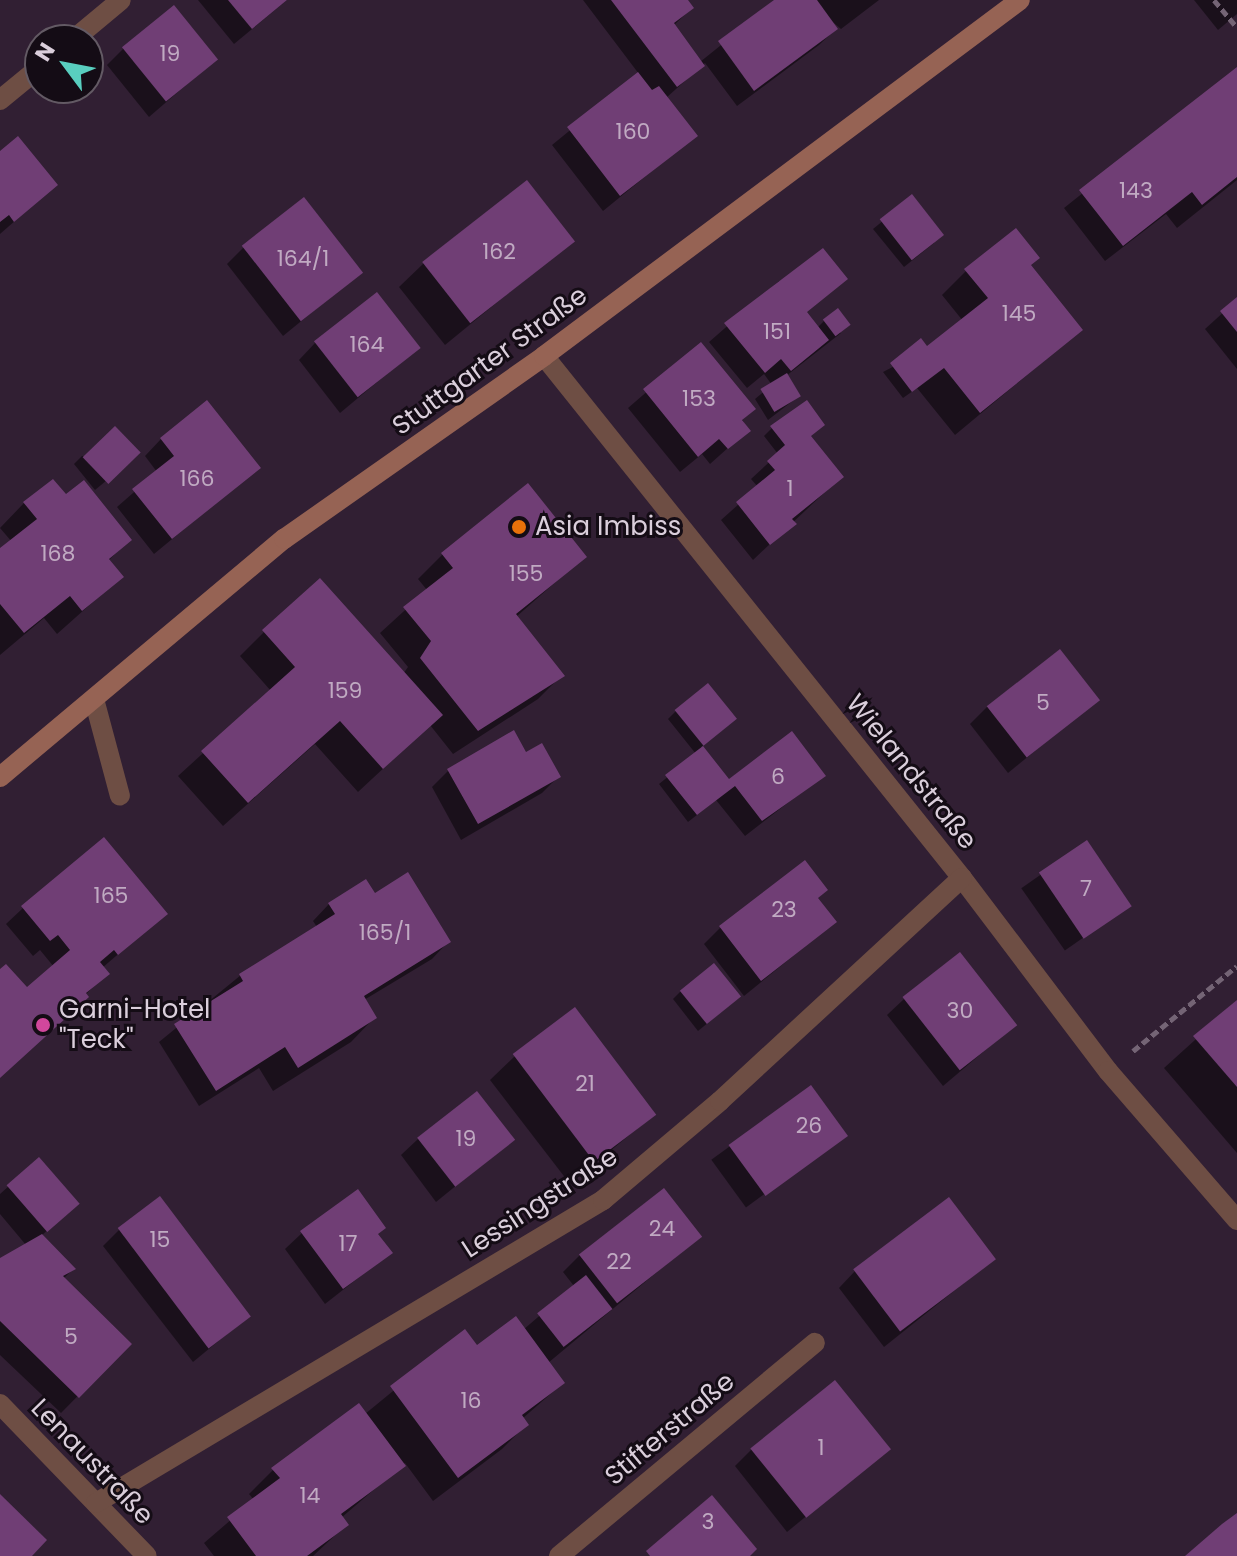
<!DOCTYPE html>
<meta charset="utf-8">
<style>
body{margin:0}
#map{position:relative;width:1237px;height:1556px;overflow:hidden;background:#311f33;font-family:Poppins,sans-serif}
div>[style]{position:absolute}
[style*='--x']{left:calc(var(--x)*1px);top:calc(var(--y)*1px);width:calc(var(--w)*1px);rotate:calc(var(--a)*1deg)}
.shadow>*{inset:0;background:#0007;transform-origin:0 0}
.building>*{inset:0;background:#703e75;transform-origin:0 0}
.path>*{height:5px;margin-top:-2.5px;transform-origin:0;background:repeating-linear-gradient(90deg,#746475 0 8px,transparent 0 12px)}
.lane>*{height:20px;margin:-10px;padding:0 10px;transform-origin:10px;border-radius:10px;background:#6e4e44}
.street>*{height:20px;margin:-10px;padding:0 10px;transform-origin:10px;border-radius:10px;background:#6e4e44}
.secondary>*{height:20px;margin:-10px;padding:0 10px;transform-origin:10px;border-radius:10px;background:#966354}
.dots>*{width:22px;height:22px;translate:-50% -50%;box-sizing:border-box;border:4px solid #140c15;border-radius:50%}
span{translate:-50% -50%;white-space:nowrap;text-align:center;line-height:1.15;-webkit-text-stroke:6px #140c15;paint-order:stroke}
.number-label{font-size:22px;color:#c0aac2}
.number-label span{-webkit-text-stroke-width:0}
.street-label{font-size:26px;color:#dacedb}
.poi-label{font-size:26px;color:#dacedb}
.left{translate:0 -50%;text-align:left}
.north{position:absolute;left:24px;top:24px;width:80px;height:80px;box-sizing:border-box;background:#140c15;border:2px solid #635a64;border-radius:50%;rotate:302deg;font-size:22px;font-weight:700;line-height:32px;text-align:center;color:#dacedb}
.north::after{content:'';display:block;margin:auto;width:28px;height:36px;background:#59cebf;clip-path:polygon(50% 0,100% 100%,50% 72%,0 100%)}
</style>
<div id="map">
<div class="shadow">
<i style="clip-path:polygon(198px 0,287px 0,234px 44px)"></i>
<i style="clip-path:polygon(583px 0,686px 0,692px 8px,673px 26px,700px 62px,777px 0,879px 0,841px 29px,828px 18px,836px 29px,819px 45px,737px 106px,705px 63px,666px 98px,695px 136px,603px 211px,552px 145px,639px 74px)"></i>
<i style="clip-path:polygon(1194px 0,1237px 0,1237px 14px,1218px 30px)"></i>
<i style="clip-path:polygon(124px 48px,215px 60px,149px 117px,107px 65px)"></i>
<i style="clip-path:polygon(1237px 70px,1237px 180px,1177px 228px,1166px 214px,1105px 261px,1064px 208px)"></i>
<i style="clip-path:polygon(0 154px,56px 185px,0 234px)"></i>
<i style="clip-path:polygon(912px 197px,934px 243px,904px 267px,873px 229px)"></i>
<i style="clip-path:polygon(572px 241px,445px 345px,399px 287px,424px 263px)"></i>
<i style="clip-path:polygon(244px 247px,360px 273px,283px 336px,227px 264px)"></i>
<i style="clip-path:polygon(1029px 266px,1081px 330px,955px 435px,917px 388px,903px 398px,883px 372px,927px 349px,963px 321px,942px 295px,966px 271px)"></i>
<i style="clip-path:polygon(779px 281px,817px 328px,824px 321px,841px 333px,786px 376px,799px 396px,768px 420px,755px 399px,772px 385px,764px 374px,747px 388px,709px 342px)"></i>
<i style="clip-path:polygon(1237px 300px,1237px 369px,1205px 329px)"></i>
<i style="clip-path:polygon(315px 343px,418px 348px,340px 413px,299px 360px)"></i>
<i style="clip-path:polygon(701px 345px,748px 430px,710px 464px,702px 454px,680px 472px,628px 408px)"></i>
<i style="clip-path:polygon(772px 428px,809px 436px,842px 476px,753px 560px,721px 520px,758px 487px,751px 479px,778px 454px,764px 436px)"></i>
<i style="clip-path:polygon(161px 439px,258px 468px,154px 554px,117px 507px,157px 472px,145px 456px)"></i>
<i style="clip-path:polygon(82px 456px,130px 461px,95px 490px,74px 464px)"></i>
<i style="clip-path:polygon(528px 486px,584px 557px,516px 617px,562px 675px,538px 699px,453px 754px,430px 725px,358px 792px,315px 744px,223px 826px,178px 776px,271px 691px,240px 656px,264px 632px,403px 674px,408px 667px,380px 633px,427px 590px,418px 579px,442px 555px)"></i>
<i style="clip-path:polygon(65px 497px,129px 540px,108px 561px,121px 577px,57px 634px,44px 618px,0 655px,0 551px,12px 542px,0 528px,24px 503px)"></i>
<i style="clip-path:polygon(1097px 700px,1008px 773px,970px 724px,987px 707px)"></i>
<i style="clip-path:polygon(676px 711px,726px 727px,701px 747px,729px 782px,824px 775px,745px 836px,716px 800px,688px 822px,659px 784px,696px 754px,668px 719px)"></i>
<i style="clip-path:polygon(449px 770px,558px 777px,542px 793px,461px 840px,432px 787px)"></i>
<i style="left:1086px;top:843px;width:76px;height:79px;rotate:55deg"></i>
<i style="clip-path:polygon(374px 896px,448px 942px,432px 959px,364px 1000px,375px 1017px,351px 1042px,273px 1091px,259px 1068px,199px 1106px,159px 1042px,241px 975px,317px 927px,313px 921px,329px 904px)"></i>
<i style="clip-path:polygon(817px 899px,835px 922px,744px 996px,704px 944px,720px 928px)"></i>
<i style="clip-path:polygon(23px 908px,165px 914px,102px 968px,107px 974px,0 1076px,0 972px,27px 990px,54px 967px,40px 950px,33px 956px,6px 924px)"></i>
<i style="clip-path:polygon(681px 991px,731px 1004px,698px 1031px,673px 999px)"></i>
<i style="clip-path:polygon(904px 999px,1015px 1025px,943px 1086px,887px 1015px)"></i>
<i style="clip-path:polygon(1237px 1002px,1237px 1153px,1164px 1068px)"></i>
<i style="clip-path:polygon(515px 1056px,655px 1114px,570px 1184px,490px 1080px)"></i>
<i style="left:810px;top:1088px;width:59px;height:122px;rotate:54deg"></i>
<i style="clip-path:polygon(418px 1139px,512px 1140px,436px 1202px,401px 1155px)"></i>
<i style="clip-path:polygon(39px 1159px,77px 1204px,41px 1236px,73px 1269px,63px 1279px,129px 1344px,61px 1413px,0 1355px,0 1260px,26px 1245px,0 1214px,0 1194px)"></i>
<i style="clip-path:polygon(120px 1229px,250px 1315px,193px 1362px,103px 1246px)"></i>
<i style="clip-path:polygon(302px 1233px,377px 1235px,390px 1253px,325px 1304px,285px 1249px)"></i>
<i style="clip-path:polygon(699px 1237px,548px 1363px,563px 1383px,522px 1419px,526px 1425px,502px 1449px,433px 1501px,405px 1463px,341px 1518px,346px 1525px,313px 1556px,214px 1556px,204px 1543px,254px 1500px,249px 1494px,273px 1470px,365px 1414px,465px 1332px,477px 1348px,523px 1330px,574px 1286px,563px 1272px,580px 1255px)"></i>
<i style="clip-path:polygon(994px 1259px,884px 1347px,839px 1288px,855px 1271px)"></i>
<i style="clip-path:polygon(752px 1449px,888px 1449px,787px 1532px,735px 1466px)"></i>
</div>
<div class="building">
<i style="clip-path:polygon(228px 0,287px 0,252px 29px)"></i>
<i style="clip-path:polygon(611px 0,688px 0,694px 8px,674px 23px,705px 66px,677px 87px)"></i>
<i style="clip-path:polygon(774px 0,817px 0,838px 29px,754px 91px,718px 41px)"></i>
<i style="left:174px;top:5px;width:70px;height:67px;rotate:51deg"></i>
<i style="clip-path:polygon(1237px 67px,1237px 177px,1202px 205px,1192px 192px,1123px 246px,1079px 190px)"></i>
<i style="clip-path:polygon(638px 72px,652px 90px,659px 86px,698px 136px,620px 196px,567px 127px)"></i>
<i style="clip-path:polygon(18px 136px,58px 185px,14px 222px,9px 215px,0 222px,0 151px)"></i>
<i style="left:527px;top:180px;width:78px;height:133px;rotate:52deg"></i>
<i style="left:912px;top:194px;width:52px;height:41px;rotate:52deg"></i>
<i style="left:304px;top:197px;width:96px;height:79px;rotate:52deg"></i>
<i style="clip-path:polygon(1016px 228px,1040px 258px,1031px 265px,1083px 330px,980px 413px,944px 368px,912px 392px,890px 363px,921px 338px,927px 346px,988px 298px,964px 269px)"></i>
<i style="clip-path:polygon(823px 248px,848px 279px,807px 312px,829px 340px,791px 371px,781px 359px,765px 373px,724px 323px)"></i>
<i style="left:377px;top:292px;width:71px;height:80px;rotate:52deg"></i>
<i style="clip-path:polygon(1237px 297px,1237px 332px,1220px 311px)"></i>
<i style="left:838px;top:308px;width:21px;height:19px;rotate:53deg"></i>
<i style="clip-path:polygon(701px 342px,756px 409px,742px 420px,751px 431px,728px 449px,719px 439px,698px 457px,643px 389px)"></i>
<i style="left:787px;top:373px;width:27px;height:31px;rotate:59deg"></i>
<i style="clip-path:polygon(207px 400px,261px 468px,172px 539px,132px 489px,174px 456px,160px 438px)"></i>
<i style="clip-path:polygon(807px 400px,825px 425px,811px 436px,844px 477px,792px 519px,797px 524px,770px 545px,736px 502px,775px 470px,767px 461px,785px 445px,770px 426px)"></i>
<i style="left:115px;top:426px;width:37px;height:45px;rotate:46deg"></i>
<i style="clip-path:polygon(53px 479px,66px 494px,84px 480px,132px 540px,109px 559px,124px 577px,82px 611px,70px 596px,24px 633px,0 604px,0 548px,37px 519px,23px 502px)"></i>
<i style="clip-path:polygon(528px 483px,587px 557px,516px 614px,565px 676px,478px 731px,420px 658px,431px 641px,403px 607px,453px 568px,441px 553px)"></i>
<i style="clip-path:polygon(320px 578px,443px 715px,383px 769px,340px 721px,248px 803px,201px 751px,295px 667px,262px 630px)"></i>
<i style="left:1060px;top:649px;width:65px;height:93px;rotate:52deg"></i>
<i style="left:708px;top:683px;width:46px;height:43px;rotate:51deg"></i>
<i style="clip-path:polygon(514px 730px,526px 752px,542px 743px,561px 777px,478px 824px,447px 769px)"></i>
<i style="clip-path:polygon(792px 731px,826px 776px,762px 821px,735px 786px,697px 815px,665px 775px,703px 746px,729px 779px)"></i>
<i style="clip-path:polygon(104px 837px,168px 914px,118px 955px,114px 950px,100px 962px,110px 974px,86px 993px,89px 997px,0 1078px,0 969px,6px 964px,27px 987px,70px 950px,58px 935px,50px 941px,21px 906px)"></i>
<i style="left:1087px;top:840px;width:80px;height:58px;rotate:56deg"></i>
<i style="clip-path:polygon(805px 860px,828px 890px,818px 898px,837px 922px,761px 981px,719px 926px)"></i>
<i style="clip-path:polygon(408px 872px,451px 942px,364px 996px,377px 1018px,298px 1068px,285px 1047px,216px 1091px,174px 1024px,243px 981px,239px 974px,335px 914px,328px 903px,366px 879px,375px 893px)"></i>
<i style="left:960px;top:952px;width:93px;height:73px;rotate:52deg"></i>
<i style="left:714px;top:963px;width:43px;height:44px;rotate:51deg"></i>
<i style="clip-path:polygon(1237px 1000px,1237px 1087px,1193px 1036px)"></i>
<i style="left:575px;top:1007px;width:135px;height:78px;rotate:53deg"></i>
<i style="left:811px;top:1085px;width:63px;height:102px;rotate:54deg"></i>
<i style="left:477px;top:1091px;width:62px;height:76px;rotate:52deg"></i>
<i style="left:39px;top:1157px;width:62px;height:43px;rotate:49deg"></i>
<i style="left:664px;top:1188px;width:62px;height:108px;rotate:52deg"></i>
<i style="clip-path:polygon(358px 1189px,386px 1228px,378px 1234px,393px 1253px,343px 1289px,300px 1231px)"></i>
<i style="left:160px;top:1196px;width:151px;height:53px;rotate:53deg"></i>
<i style="left:949px;top:1197px;width:78px;height:120px;rotate:53deg"></i>
<i style="clip-path:polygon(42px 1234px,76px 1269px,63px 1276px,132px 1344px,79px 1398px,0 1321px,0 1258px)"></i>
<i style="left:586px;top:1275px;width:43px;height:62px;rotate:52deg"></i>
<i style="clip-path:polygon(516px 1316px,565px 1383px,522px 1415px,529px 1425px,458px 1478px,390px 1386px,465px 1329px,477px 1345px)"></i>
<i style="left:835px;top:1380px;width:89px;height:109px;rotate:51deg"></i>
<i style="clip-path:polygon(359px 1403px,406px 1466px,341px 1514px,349px 1525px,307px 1556px,256px 1556px,227px 1517px,280px 1478px,271px 1468px)"></i>
<i style="clip-path:polygon(0 1494px,47px 1540px,32px 1556px,0 1556px)"></i>
<i style="clip-path:polygon(712px 1495px,757px 1549px,750px 1556px,650px 1556px,646px 1551px)"></i>
<i style="clip-path:polygon(1237px 1513px,1237px 1556px,1185px 1556px,1222px 1524px)"></i>
</div>
<div class="path">
<i style="--x:1214;--y:0;--w:35;--a:50"></i>
<i style="--x:1133;--y:1051;--w:134;--a:-39.3"></i>
</div>
<div class="lane">
<i style="--x:94;--y:699;--w:100;--a:75"></i>
<i style="--x:559;--y:1556;--w:333;--a:-39.8"></i>
</div>
<div class="street">
<i style="--x:73;--y:40;--w:62;--a:-39.8"></i>
<i style="--x:0;--y:100;--w:52;--a:-39.5"></i>
<i style="--x:544;--y:356;--w:669;--a:51.31"></i>
<i style="--x:962;--y:878;--w:242;--a:52.9"></i>
<i style="--x:1108;--y:1071;--w:197;--a:49.1"></i>
<i style="--x:0;--y:1404;--w:211;--a:46"></i>
<i style="--x:96;--y:1503;--w:591;--a:-30.86"></i>
<i style="--x:603;--y:1200;--w:153;--a:-40.2"></i>
<i style="--x:720;--y:1101;--w:329;--a:-42.7"></i>
</div>
<div class="secondary">
<i style="--x:0;--y:777;--w:371;--a:-40"></i>
<i style="--x:284;--y:539;--w:318;--a:-35.1"></i>
<i style="--x:544;--y:356;--w:594;--a:-36.79"></i>
</div>
<div class="dots">
<i style="left:519px;top:527px;background:#e8710a"></i>
<i style="left:43px;top:1025px;background:#d1479c"></i>
</div>
<div class="number-label">
<span style="left:170px;top:54px">19</span>
<span style="left:633px;top:132px">160</span>
<span style="left:1136px;top:191px">143</span>
<span style="left:499px;top:252px">162</span>
<span style="left:303px;top:259px">164/1</span>
<span style="left:1019px;top:314px">145</span>
<span style="left:777px;top:332px">151</span>
<span style="left:367px;top:345px">164</span>
<span style="left:699px;top:399px">153</span>
<span style="left:197px;top:479px">166</span>
<span style="left:790px;top:489px">1</span>
<span style="left:58px;top:554px">168</span>
<span style="left:526px;top:574px">155</span>
<span style="left:345px;top:691px">159</span>
<span style="left:1043px;top:703px">5</span>
<span style="left:778px;top:777px">6</span>
<span style="left:1086px;top:889px">7</span>
<span style="left:111px;top:896px">165</span>
<span style="left:784px;top:910px">23</span>
<span style="left:385px;top:933px">165/1</span>
<span style="left:960px;top:1011px">30</span>
<span style="left:585px;top:1084px">21</span>
<span style="left:809px;top:1126px">26</span>
<span style="left:466px;top:1139px">19</span>
<span style="left:662px;top:1229px">24</span>
<span style="left:160px;top:1240px">15</span>
<span style="left:348px;top:1244px">17</span>
<span style="left:619px;top:1262px">22</span>
<span style="left:71px;top:1337px">5</span>
<span style="left:471px;top:1401px">16</span>
<span style="left:821px;top:1448px">1</span>
<span style="left:310px;top:1496px">14</span>
<span style="left:708px;top:1522px">3</span>
</div>
<div class="street-label">
<span style="left:490px;top:361px;rotate:-36deg">Stuttgarter Straße</span>
<span style="left:911px;top:772px;rotate:51deg">Wielandstraße</span>
<span style="left:540px;top:1203px;rotate:-33deg">Lessingstraße</span>
<span style="left:670px;top:1429px;rotate:-40deg">Stifterstraße</span>
<span style="left:92px;top:1462px;rotate:46deg">Lenaustraße</span>
</div>
<div class="poi-label">
<span class="left" style="left:535px;top:527px">Asia Imbiss</span>
<span class="left" style="left:59px;top:1025px">Garni-Hotel<br>"Teck"</span>
</div>
<div class="north">N</div>
</div>
